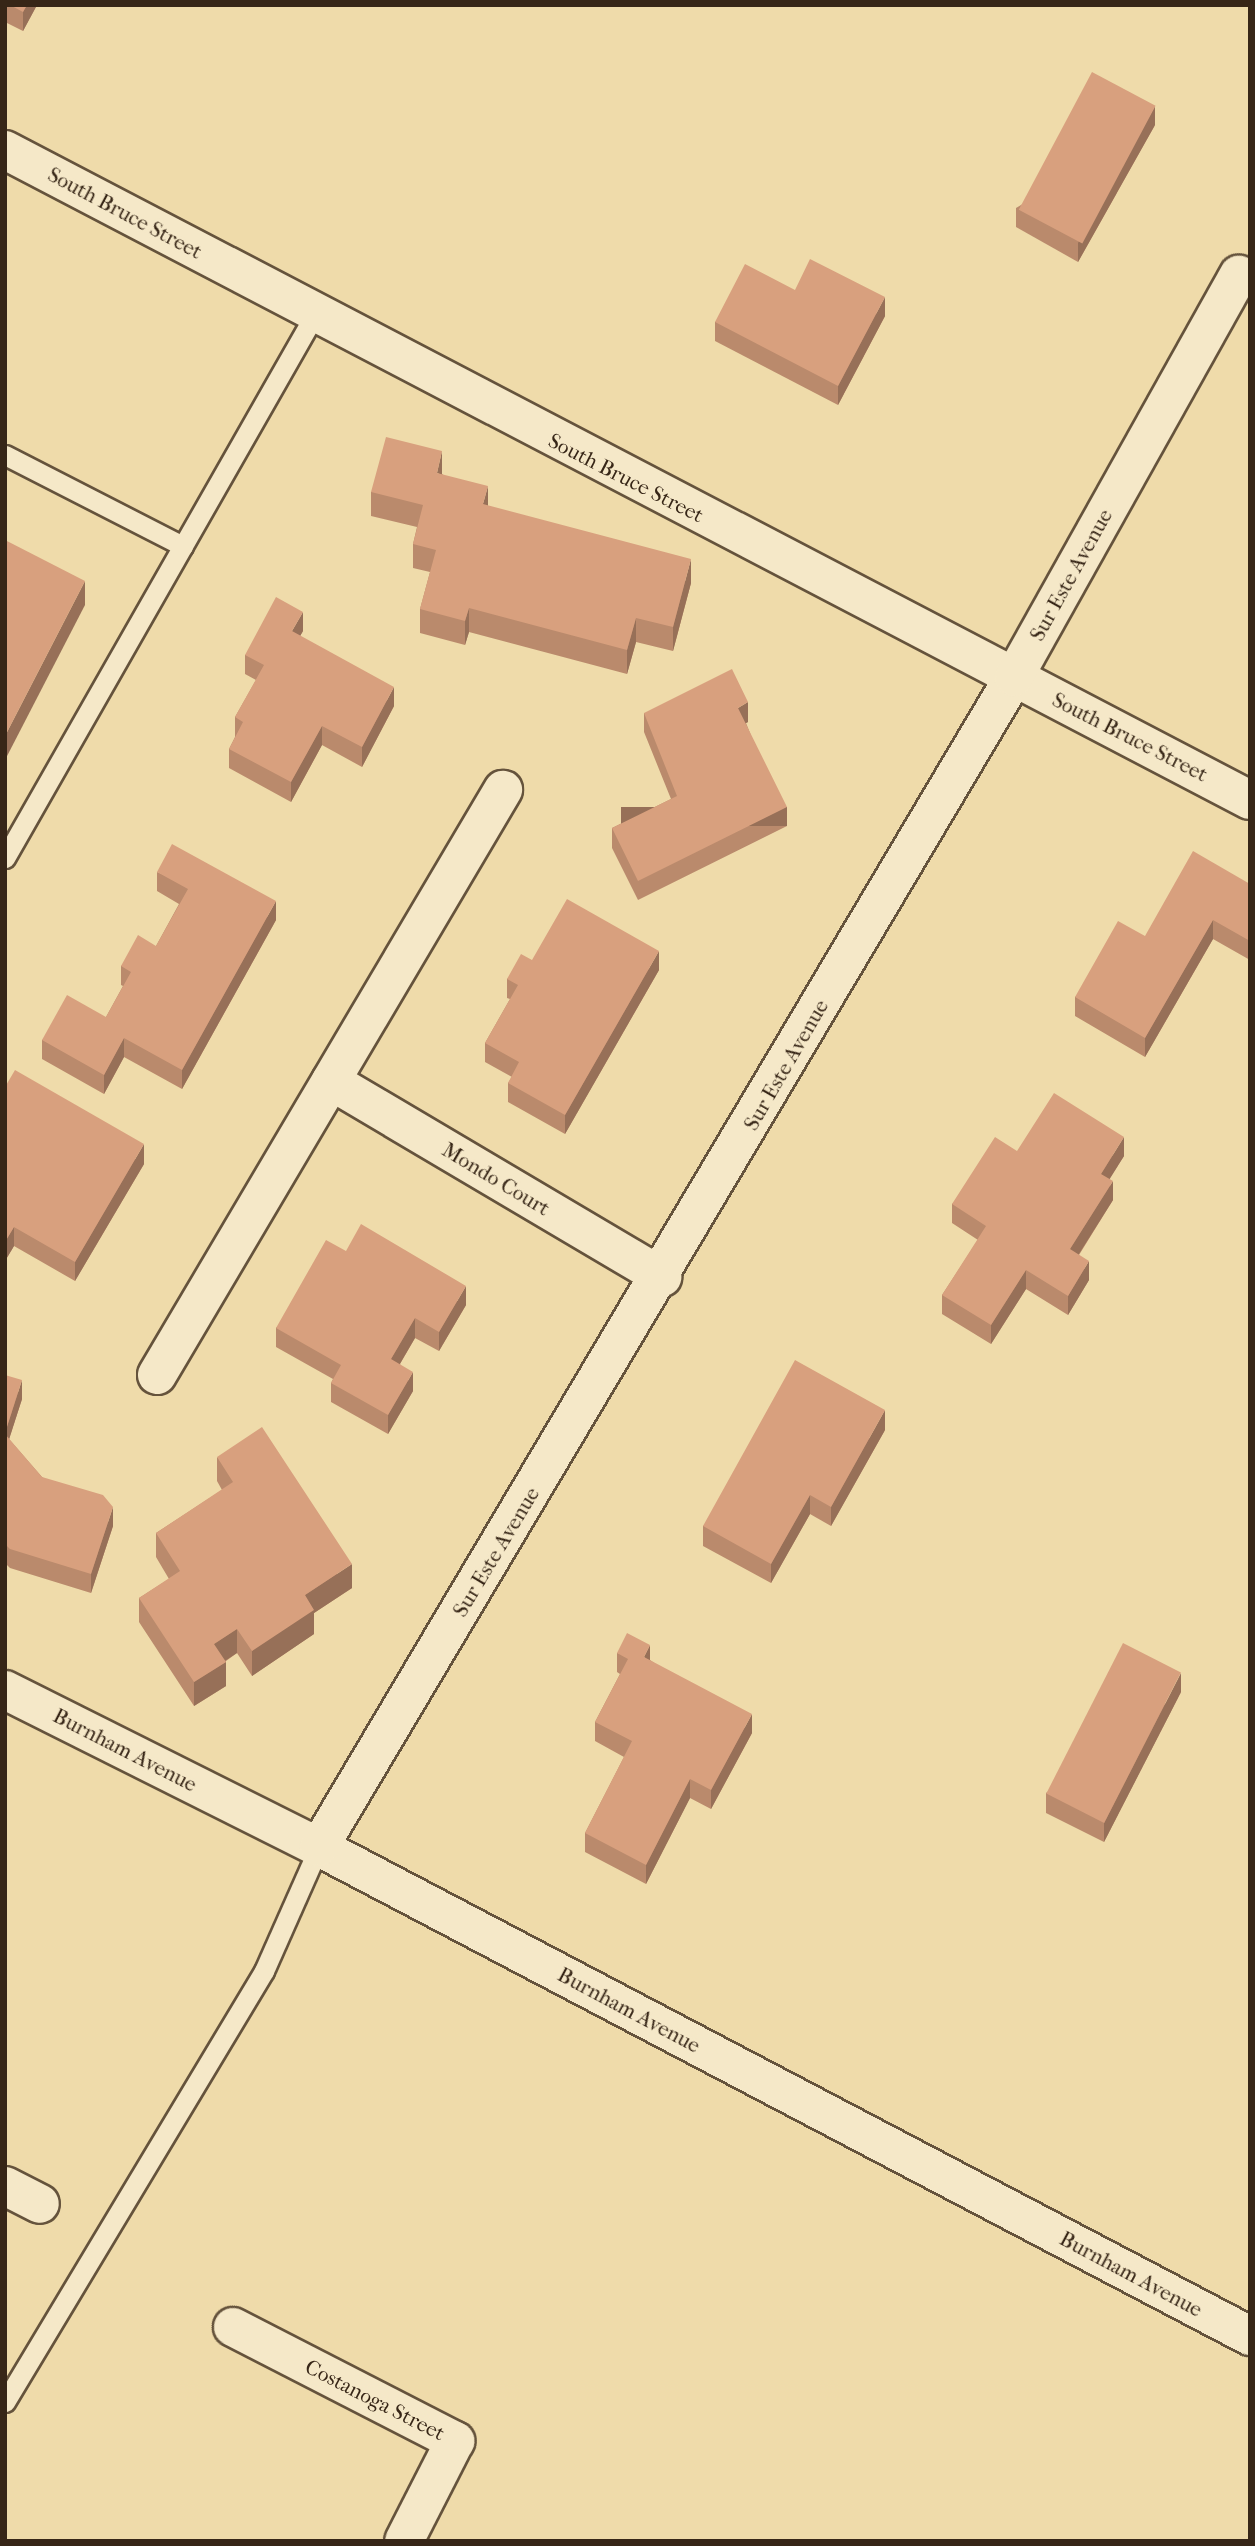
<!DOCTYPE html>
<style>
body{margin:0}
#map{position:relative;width:1255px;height:2546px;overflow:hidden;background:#efdbaa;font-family:"IM FELL French Canon",serif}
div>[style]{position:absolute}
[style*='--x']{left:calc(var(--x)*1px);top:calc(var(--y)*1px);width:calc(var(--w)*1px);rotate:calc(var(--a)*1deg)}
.roads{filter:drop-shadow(2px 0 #65533c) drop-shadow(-2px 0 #65533c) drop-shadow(0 2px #65533c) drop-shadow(0 -2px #65533c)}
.lane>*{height:19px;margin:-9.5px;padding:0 9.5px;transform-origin:9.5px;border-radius:9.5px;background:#f5e8c8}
.street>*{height:38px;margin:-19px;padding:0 19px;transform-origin:19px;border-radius:19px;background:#f5e8c8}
.wall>*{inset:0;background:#ba8a6c}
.shaded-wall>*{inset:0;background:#977058;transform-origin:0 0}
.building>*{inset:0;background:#d8a07e;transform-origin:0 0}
span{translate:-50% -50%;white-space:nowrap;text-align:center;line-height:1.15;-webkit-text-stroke:5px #f5e8c8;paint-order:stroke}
.street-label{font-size:21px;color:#372617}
.frame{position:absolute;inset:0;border:7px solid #372617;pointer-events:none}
</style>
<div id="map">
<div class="roads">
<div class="lane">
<i style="--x:5;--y:455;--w:200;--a:27.1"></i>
<i style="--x:5;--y:858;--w:626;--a:-60.32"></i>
<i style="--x:5;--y:2402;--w:503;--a:-59"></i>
<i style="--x:264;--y:1971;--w:136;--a:-66.1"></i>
</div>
<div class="street">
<i style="--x:5;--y:150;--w:1404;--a:27.57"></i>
<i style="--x:331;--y:1081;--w:385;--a:30.6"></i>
<i style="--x:157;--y:1375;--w:680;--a:-59.4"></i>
<i style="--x:5;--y:1690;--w:351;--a:26.6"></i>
<i style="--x:319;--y:1847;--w:1052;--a:27.71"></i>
<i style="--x:319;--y:1847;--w:1361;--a:-59.29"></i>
<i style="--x:1014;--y:677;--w:461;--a:-60.8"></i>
<i style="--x:5;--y:2186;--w:39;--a:27"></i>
<i style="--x:233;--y:2327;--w:250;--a:27.2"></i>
<i style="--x:455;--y:2441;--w:112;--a:117"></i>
</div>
</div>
<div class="wall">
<i style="clip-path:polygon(5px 5px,37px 5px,23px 31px,5px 22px)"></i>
<i style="clip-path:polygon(1155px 125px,1078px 262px,1016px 227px,1016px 208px)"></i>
<i style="clip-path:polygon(795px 290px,885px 316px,838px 405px,715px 341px,715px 322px)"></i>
<i style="clip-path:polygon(442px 474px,488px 506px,691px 583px,673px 651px,636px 642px,627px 674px,469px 632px,465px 645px,420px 633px,420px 609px,430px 572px,413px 568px,413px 544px,417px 527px,371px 516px,371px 492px)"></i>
<i style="clip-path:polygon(303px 631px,300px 636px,394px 706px,362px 767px,322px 745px,291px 802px,229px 768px,229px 749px,235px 737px,235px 717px,256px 680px,245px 674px,245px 655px)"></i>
<i style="clip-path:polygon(644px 713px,748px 722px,746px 723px,787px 826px,638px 900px,612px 848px,612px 828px,671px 799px,644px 732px)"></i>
<i style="clip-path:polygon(157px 872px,276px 920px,182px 1089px,124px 1057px,104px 1094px,42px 1059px,42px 1040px,106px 1017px,123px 986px,121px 985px,121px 966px,156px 946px,179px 904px,157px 891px)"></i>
<i style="clip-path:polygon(1250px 884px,1250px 960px,1213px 939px,1145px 1057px,1075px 1016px,1075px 997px)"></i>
<i style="clip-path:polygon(532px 960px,659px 970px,565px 1134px,508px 1102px,508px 1083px,512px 1077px,485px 1062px,485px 1043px,510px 999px,507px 998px,507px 979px)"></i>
<i style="clip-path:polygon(5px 1087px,144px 1164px,75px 1281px,14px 1246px,5px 1261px)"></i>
<i style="clip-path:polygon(1017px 1151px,1124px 1156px,1109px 1179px,1113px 1200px,1079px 1255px,1089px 1280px,1068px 1315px,1026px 1289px,991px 1344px,942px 1314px,942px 1295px,978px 1240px,952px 1223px,952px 1204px)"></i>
<i style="clip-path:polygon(346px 1251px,466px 1305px,439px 1351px,415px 1338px,400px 1364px,413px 1391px,388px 1434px,331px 1402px,331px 1383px,333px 1379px,276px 1347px,276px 1328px)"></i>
<i style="clip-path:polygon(5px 1375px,22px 1399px,9px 1439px,42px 1477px,113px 1526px,91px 1593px,10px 1568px,5px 1563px)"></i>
<i style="clip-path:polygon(885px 1430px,831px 1526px,810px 1514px,771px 1583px,703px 1546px,703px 1526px)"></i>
<i style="clip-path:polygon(217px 1457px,352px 1588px,314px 1613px,314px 1634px,252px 1676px,237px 1653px,226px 1661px,226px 1686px,194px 1706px,139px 1622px,139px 1598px,169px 1579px,156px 1557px,156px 1533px,222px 1490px,217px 1481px)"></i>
<i style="clip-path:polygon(617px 1653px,650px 1660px,752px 1733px,711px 1809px,690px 1798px,646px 1884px,585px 1852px,585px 1833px,624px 1757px,595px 1741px,595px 1722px,620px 1674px,617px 1672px)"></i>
<i style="clip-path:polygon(1181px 1692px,1104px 1842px,1046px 1813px,1046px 1793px)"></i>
</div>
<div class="shaded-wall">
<i style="clip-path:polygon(27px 5px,37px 5px,23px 31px,23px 12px)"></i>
<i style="clip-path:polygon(1155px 106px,1155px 125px,1078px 262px,1078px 243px)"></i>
<i style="clip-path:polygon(885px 297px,885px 316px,838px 405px,838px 386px)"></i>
<i style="clip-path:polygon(442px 451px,442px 475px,437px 473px)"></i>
<i style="clip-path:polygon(488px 486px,488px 510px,483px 504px)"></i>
<i style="clip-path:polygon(691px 559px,691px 583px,673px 651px,673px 627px)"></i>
<i style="clip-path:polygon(85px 581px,85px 605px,5px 760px,5px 736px)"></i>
<i style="clip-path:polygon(469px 608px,469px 632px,465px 645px,465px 621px)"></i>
<i style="clip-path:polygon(303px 612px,303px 631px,292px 650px,292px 631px)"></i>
<i style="clip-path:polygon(636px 618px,636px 642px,627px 674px,627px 650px)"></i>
<i style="clip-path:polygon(394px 687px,394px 706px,362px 767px,362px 747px)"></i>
<i style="clip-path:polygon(748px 702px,748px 722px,738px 727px,738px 708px)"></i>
<i style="clip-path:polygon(322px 726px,322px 745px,291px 802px,291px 782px)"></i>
<i style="left:787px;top:807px;width:19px;height:166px;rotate:90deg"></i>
<i style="clip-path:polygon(276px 901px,276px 920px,182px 1089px,182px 1070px)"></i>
<i style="clip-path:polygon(1213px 920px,1213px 939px,1145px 1057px,1145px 1038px)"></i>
<i style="clip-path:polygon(659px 951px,659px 970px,565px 1134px,565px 1115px)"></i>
<i style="clip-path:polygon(124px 1038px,124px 1057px,104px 1094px,104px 1075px)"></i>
<i style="clip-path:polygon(1124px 1137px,1124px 1156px,1101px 1193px,1101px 1174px)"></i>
<i style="clip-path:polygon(144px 1144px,144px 1164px,75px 1281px,75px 1262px)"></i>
<i style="clip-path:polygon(1113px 1181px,1113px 1200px,1070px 1268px,1070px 1249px)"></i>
<i style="clip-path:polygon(14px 1227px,14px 1246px,5px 1261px,5px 1242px)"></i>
<i style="clip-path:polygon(1089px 1261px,1089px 1280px,1068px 1315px,1068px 1296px)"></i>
<i style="clip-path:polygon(1026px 1270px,1026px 1289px,991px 1344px,991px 1325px)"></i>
<i style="clip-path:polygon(466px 1286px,466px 1305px,439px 1351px,439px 1332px)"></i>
<i style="clip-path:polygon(415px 1318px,415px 1338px,391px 1379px,391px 1359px)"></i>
<i style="clip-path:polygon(413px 1372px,413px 1391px,388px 1434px,388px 1415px)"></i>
<i style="clip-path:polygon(22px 1380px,22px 1399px,5px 1452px,5px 1433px)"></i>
<i style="clip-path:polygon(885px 1410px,885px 1430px,831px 1526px,831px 1507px)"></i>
<i style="clip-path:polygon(810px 1495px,810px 1514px,771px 1583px,771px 1564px)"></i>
<i style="clip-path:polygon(113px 1507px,113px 1526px,91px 1593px,91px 1574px)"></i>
<i style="clip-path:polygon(352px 1564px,352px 1588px,314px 1613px,314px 1634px,252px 1676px,252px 1651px,305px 1595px)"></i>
<i style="clip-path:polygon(237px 1629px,237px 1653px,214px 1668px,214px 1644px)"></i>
<i style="clip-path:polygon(650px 1645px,650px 1664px,644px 1657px)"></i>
<i style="clip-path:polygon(226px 1662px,226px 1686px,194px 1706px,194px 1682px)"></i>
<i style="clip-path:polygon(1181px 1673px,1181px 1692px,1104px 1842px,1104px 1823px)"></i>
<i style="clip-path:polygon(752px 1714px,752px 1733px,711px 1809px,711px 1790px)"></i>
<i style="clip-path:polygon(690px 1779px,690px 1798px,646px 1884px,646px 1865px)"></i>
</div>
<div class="building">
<i style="clip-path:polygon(10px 5px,27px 5px,23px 12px)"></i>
<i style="left:1092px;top:72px;width:72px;height:156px;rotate:28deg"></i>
<i style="clip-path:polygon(810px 259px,885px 297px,838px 386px,715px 322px,745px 264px,795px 290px)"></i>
<i style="clip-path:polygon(386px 437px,442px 451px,437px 473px,488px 486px,483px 504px,691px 559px,673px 627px,636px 618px,627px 650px,469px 608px,465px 621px,420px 609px,436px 550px,413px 544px,423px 505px,371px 492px)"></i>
<i style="clip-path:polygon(5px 540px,85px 581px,5px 736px)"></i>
<i style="clip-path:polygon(276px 597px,303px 612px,292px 631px,394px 687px,362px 747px,322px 726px,291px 782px,229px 749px,243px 722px,235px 717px,264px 665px,245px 655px)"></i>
<i style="clip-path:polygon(732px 669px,748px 702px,738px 708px,787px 807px,638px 881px,612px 828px,677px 796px,644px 713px)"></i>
<i style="clip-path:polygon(172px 844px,276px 901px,182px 1070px,124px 1038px,104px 1075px,42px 1040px,67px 995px,106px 1017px,131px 972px,121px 966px,138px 935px,156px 946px,188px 889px,157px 872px)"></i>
<i style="clip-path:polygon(1193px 851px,1250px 884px,1250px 941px,1213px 920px,1145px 1038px,1075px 997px,1118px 921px,1145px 936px)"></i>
<i style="clip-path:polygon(567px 899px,659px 951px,565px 1115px,508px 1083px,519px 1062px,485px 1043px,518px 985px,507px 979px,521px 954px,532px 960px)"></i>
<i style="clip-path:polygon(15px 1070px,144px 1144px,75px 1262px,14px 1227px,5px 1242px,5px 1087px)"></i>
<i style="clip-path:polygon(1054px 1093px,1124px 1137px,1101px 1174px,1113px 1181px,1070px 1249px,1089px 1261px,1068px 1296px,1026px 1270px,991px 1325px,942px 1295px,986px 1226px,952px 1204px,995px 1137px,1017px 1151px)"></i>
<i style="clip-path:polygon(361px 1224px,466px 1286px,439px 1332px,415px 1318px,391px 1359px,413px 1372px,388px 1415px,331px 1383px,341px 1365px,276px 1328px,326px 1240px,346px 1251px)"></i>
<i style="clip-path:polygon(795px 1360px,885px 1410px,831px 1507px,810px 1495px,771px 1564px,703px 1526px)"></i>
<i style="clip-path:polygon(5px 1375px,22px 1380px,5px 1433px)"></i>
<i style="clip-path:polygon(262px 1427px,352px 1564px,305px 1595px,314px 1610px,252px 1651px,237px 1629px,214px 1644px,226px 1662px,194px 1682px,139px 1598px,180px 1571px,156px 1533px,233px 1482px,217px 1457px)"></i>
<i style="clip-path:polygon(5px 1434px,42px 1477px,103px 1495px,113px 1507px,91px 1574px,10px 1549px,5px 1544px)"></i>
<i style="clip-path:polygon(627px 1633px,650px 1645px,644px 1657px,752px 1714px,711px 1790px,690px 1779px,646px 1865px,585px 1833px,632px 1741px,595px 1722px,628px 1659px,617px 1653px)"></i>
<i style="left:1123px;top:1643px;width:65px;height:169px;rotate:27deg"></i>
</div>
<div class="street-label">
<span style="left:125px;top:213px;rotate:28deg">South Bruce Street</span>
<span style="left:626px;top:478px;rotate:27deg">South Bruce Street</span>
<span style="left:1071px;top:575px;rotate:-61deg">Sur Este Avenue</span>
<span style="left:1130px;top:737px;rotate:27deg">South Bruce Street</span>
<span style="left:786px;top:1065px;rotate:-60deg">Sur Este Avenue</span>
<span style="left:496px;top:1179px;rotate:31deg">Mondo Court</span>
<span style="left:496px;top:1552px;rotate:-59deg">Sur Este Avenue</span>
<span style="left:125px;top:1750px;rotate:27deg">Burnham Avenue</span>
<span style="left:629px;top:2010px;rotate:28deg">Burnham Avenue</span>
<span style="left:1131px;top:2274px;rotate:28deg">Burnham Avenue</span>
<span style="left:375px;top:2400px;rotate:27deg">Costanoga Street</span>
</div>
<div class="frame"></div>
</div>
